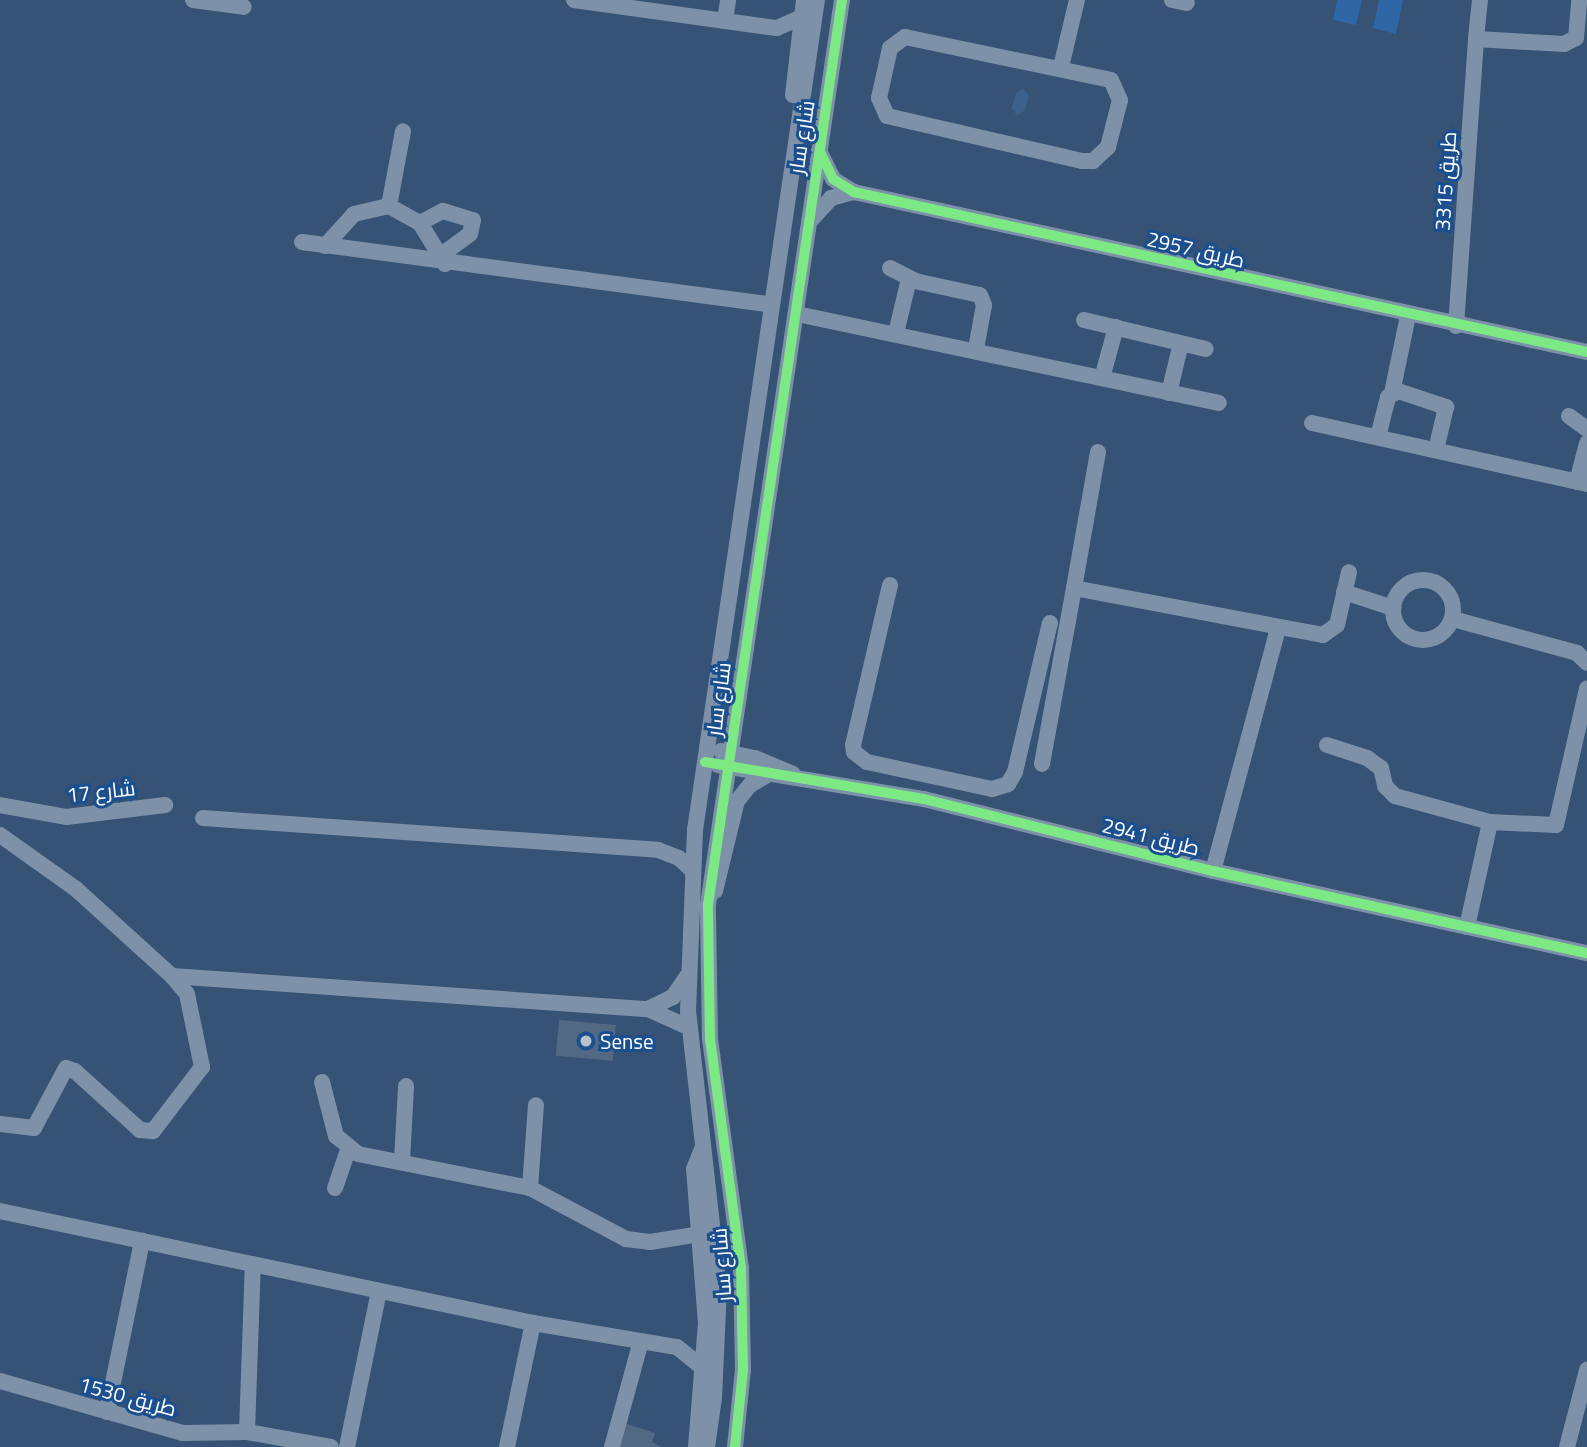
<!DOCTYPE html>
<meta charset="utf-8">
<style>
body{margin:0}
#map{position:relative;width:1587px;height:1447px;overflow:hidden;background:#365274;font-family:"Titillium Web",Cairo,sans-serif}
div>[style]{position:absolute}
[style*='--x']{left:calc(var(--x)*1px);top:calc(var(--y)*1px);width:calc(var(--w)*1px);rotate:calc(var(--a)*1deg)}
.green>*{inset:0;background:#2f66a5}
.water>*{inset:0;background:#3b618d}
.building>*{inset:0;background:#526984;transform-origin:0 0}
.minor>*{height:16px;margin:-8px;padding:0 8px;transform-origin:8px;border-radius:8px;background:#7d92a8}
.minor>.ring{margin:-8px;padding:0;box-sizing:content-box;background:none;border:16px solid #7d92a8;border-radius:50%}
.cycleway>*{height:10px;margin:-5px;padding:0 5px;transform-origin:5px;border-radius:5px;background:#7ce984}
.dots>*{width:19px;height:19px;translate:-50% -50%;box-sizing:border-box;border:4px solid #1b4f8f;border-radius:50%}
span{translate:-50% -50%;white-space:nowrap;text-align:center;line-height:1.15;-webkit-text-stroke:6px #1b4f8f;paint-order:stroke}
.street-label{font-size:21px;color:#fff}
.poi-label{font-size:21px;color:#fff}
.left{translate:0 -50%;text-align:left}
</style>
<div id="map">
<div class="green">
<i style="clip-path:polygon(1337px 0,1362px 0,1356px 25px,1333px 20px)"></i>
<i style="clip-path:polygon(1379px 0,1403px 0,1396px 34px,1373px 28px)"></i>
</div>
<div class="water">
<i style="clip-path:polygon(1023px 88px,1029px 96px,1025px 110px,1017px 116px,1012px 108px,1016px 93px)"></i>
</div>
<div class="building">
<i style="left:559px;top:1020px;width:57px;height:36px;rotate:5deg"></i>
<i style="clip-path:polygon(627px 1424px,655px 1433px,652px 1442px,661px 1447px,620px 1447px)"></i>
</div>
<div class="minor">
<i style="--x:193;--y:0;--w:51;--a:7.8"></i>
<i style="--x:574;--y:0;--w:205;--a:7.9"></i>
<i style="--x:777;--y:28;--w:27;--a:-24"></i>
<i style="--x:1172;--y:0;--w:15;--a:11"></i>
<i style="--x:1480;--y:0;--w:39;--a:96"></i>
<i style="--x:1476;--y:39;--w:88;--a:3.3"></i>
<i style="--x:1564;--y:44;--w:13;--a:-27"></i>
<i style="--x:1576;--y:38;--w:38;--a:-85"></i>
<i style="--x:725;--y:20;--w:20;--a:-81"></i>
<i style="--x:905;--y:37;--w:210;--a:11.8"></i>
<i style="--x:1111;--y:80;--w:22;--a:66"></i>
<i style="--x:1120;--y:100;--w:49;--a:104.3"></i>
<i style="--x:1108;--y:147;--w:21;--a:137"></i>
<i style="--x:1093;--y:161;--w:11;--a:180"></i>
<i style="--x:1082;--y:161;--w:200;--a:-167"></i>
<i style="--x:887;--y:116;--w:20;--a:-114"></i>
<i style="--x:879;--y:98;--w:51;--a:-77.6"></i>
<i style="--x:890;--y:48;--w:19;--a:-36"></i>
<i style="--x:1061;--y:67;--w:69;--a:-76.6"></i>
<i style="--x:793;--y:95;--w:96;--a:-83.4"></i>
<i style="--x:819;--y:151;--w:31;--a:63"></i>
<i style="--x:833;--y:179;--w:25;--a:32"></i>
<i style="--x:854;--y:192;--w:750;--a:12.31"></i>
<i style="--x:389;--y:206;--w:76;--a:-79.4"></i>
<i style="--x:809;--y:222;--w:33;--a:-47"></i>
<i style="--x:831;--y:198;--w:24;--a:-15"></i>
<i style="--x:420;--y:223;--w:26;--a:-28"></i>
<i style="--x:443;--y:211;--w:31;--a:17"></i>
<i style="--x:473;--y:220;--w:14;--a:102"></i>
<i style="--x:470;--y:234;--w:36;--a:144"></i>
<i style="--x:302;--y:242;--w:474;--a:7.6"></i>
<i style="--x:325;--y:246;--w:43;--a:-47.8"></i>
<i style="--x:354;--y:214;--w:36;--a:-13"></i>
<i style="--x:389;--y:206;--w:35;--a:29"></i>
<i style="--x:420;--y:223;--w:48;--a:58.6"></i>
<i style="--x:890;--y:268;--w:28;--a:27"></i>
<i style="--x:915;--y:281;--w:66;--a:12.2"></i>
<i style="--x:980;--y:295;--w:11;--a:68"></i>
<i style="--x:984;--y:305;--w:45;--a:100.3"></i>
<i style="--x:797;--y:314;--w:431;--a:11.9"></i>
<i style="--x:1084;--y:320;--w:125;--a:13.4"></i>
<i style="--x:1456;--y:326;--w:288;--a:-86"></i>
<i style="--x:896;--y:333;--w:56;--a:-76.5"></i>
<i style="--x:1102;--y:378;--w:53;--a:-74.6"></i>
<i style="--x:1169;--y:393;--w:51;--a:-76.5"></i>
<i style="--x:1392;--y:393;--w:79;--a:-78.3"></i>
<i style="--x:1569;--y:416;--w:22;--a:36"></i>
<i style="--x:1312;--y:423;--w:282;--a:12.5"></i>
<i style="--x:1378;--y:437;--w:41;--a:-76"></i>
<i style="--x:1388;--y:397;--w:12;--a:-31"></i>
<i style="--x:1398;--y:391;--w:51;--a:18.4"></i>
<i style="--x:1446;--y:407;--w:44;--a:103.1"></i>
<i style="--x:1577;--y:482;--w:40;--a:-75.6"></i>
<i class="ring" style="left:1393px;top:580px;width:44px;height:44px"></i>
<i style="--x:890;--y:585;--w:164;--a:103"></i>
<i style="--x:853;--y:745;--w:7;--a:82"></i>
<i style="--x:854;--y:752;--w:16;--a:38"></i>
<i style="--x:867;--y:762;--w:128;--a:12.2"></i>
<i style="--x:992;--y:789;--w:17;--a:-17"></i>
<i style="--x:1008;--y:784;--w:14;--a:-60"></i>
<i style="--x:1015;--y:772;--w:153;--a:-76.8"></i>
<i style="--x:1074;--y:588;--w:138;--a:-80"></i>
<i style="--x:1344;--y:592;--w:52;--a:18.1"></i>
<i style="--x:1453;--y:619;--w:129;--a:15.3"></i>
<i style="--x:1577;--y:653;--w:14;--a:45"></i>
<i style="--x:1327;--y:745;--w:42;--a:18"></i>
<i style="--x:1367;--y:758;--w:17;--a:36"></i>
<i style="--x:1381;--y:768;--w:18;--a:77"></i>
<i style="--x:1385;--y:786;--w:14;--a:45"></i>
<i style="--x:1395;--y:796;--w:98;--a:15.3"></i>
<i style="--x:1490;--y:822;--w:66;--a:2.6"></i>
<i style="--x:1556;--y:825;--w:140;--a:-77.2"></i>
<i style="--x:721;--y:751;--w:35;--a:12"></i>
<i style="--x:755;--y:758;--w:41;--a:22.8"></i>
<i style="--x:1042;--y:764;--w:179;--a:-79.7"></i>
<i style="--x:1074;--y:588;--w:253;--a:10.7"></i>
<i style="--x:1323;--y:635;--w:17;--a:-36"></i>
<i style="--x:1337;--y:625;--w:54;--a:-77.2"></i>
<i style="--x:718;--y:765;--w:209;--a:9.4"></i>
<i style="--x:924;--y:799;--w:298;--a:14"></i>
<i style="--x:1213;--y:871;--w:383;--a:12.4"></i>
<i style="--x:0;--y:805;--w:67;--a:10.3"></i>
<i style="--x:66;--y:817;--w:100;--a:-6.9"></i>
<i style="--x:203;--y:818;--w:456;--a:4"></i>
<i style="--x:658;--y:850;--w:22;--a:21"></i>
<i style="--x:679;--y:858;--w:18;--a:43"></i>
<i style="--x:0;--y:835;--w:93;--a:35.4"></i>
<i style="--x:76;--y:889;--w:130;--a:42.2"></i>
<i style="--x:172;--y:976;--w:23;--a:50"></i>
<i style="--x:187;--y:994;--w:75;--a:78.4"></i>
<i style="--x:202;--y:1067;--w:81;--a:127.4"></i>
<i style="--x:153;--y:1131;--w:13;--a:-176"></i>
<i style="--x:140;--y:1130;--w:88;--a:-137.8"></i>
<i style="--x:75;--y:1071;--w:9;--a:-162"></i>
<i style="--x:66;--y:1068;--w:68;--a:118.1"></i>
<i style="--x:34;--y:1128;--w:34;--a:-173"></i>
<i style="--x:1213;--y:871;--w:252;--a:-75"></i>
<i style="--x:715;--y:891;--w:93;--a:-76.3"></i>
<i style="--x:737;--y:801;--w:21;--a:-51"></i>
<i style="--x:750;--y:785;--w:20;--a:-30"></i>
<i style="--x:1467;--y:927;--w:107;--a:-77.6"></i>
<i style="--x:172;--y:976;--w:477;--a:4"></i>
<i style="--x:648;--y:1009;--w:46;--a:24.3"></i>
<i style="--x:648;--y:1009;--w:28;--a:-26"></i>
<i style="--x:673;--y:997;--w:25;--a:-56"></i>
<i style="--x:322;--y:1082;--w:56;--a:75.5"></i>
<i style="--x:336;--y:1136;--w:28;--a:39"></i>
<i style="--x:358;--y:1154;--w:175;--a:11.2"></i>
<i style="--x:530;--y:1188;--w:109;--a:28"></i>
<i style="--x:626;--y:1239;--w:24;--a:7"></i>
<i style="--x:650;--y:1242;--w:52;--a:-8.9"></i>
<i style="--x:402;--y:1161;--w:75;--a:-86.9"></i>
<i style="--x:335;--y:1188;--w:40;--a:-71.1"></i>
<i style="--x:530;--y:1188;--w:83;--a:-85.9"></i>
<i style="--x:0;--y:1211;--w:545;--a:11.87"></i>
<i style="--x:533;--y:1323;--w:146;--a:9.5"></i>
<i style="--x:677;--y:1347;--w:35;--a:39"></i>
<i style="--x:0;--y:1381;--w:190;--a:15.9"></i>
<i style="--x:183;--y:1433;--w:64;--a:-0.9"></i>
<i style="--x:247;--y:1432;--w:85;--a:10.1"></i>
<i style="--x:107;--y:1412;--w:175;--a:-78.4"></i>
<i style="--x:247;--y:1432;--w:168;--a:-88"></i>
<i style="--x:347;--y:1447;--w:159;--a:-78.4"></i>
<i style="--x:507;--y:1447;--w:127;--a:-78.2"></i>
<i style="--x:612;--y:1447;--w:110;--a:-74.7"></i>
<i style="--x:696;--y:1447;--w:123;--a:-85.4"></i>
<i style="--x:706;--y:1324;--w:155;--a:-94.4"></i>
<i style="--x:694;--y:1169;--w:22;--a:-68"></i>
<i style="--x:707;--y:1447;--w:49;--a:-81.9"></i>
<i style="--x:714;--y:1398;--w:111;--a:-87.4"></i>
<i style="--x:719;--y:1287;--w:277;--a:-96.4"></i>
<i style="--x:688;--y:1012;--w:182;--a:-87.8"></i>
<i style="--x:695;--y:830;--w:839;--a:-81.64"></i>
<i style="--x:735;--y:1447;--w:77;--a:-84.1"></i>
<i style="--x:743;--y:1370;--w:102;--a:-91.1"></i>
<i style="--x:741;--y:1268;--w:231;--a:-97.7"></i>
<i style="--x:710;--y:1039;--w:134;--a:-90.9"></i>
<i style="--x:708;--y:905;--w:915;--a:-81.58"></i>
<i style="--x:1567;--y:1447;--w:80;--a:-75.4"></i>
</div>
<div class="cycleway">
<i style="--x:820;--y:152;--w:30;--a:64"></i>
<i style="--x:833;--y:179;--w:25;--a:32"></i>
<i style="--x:854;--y:192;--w:750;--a:12.31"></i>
<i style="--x:705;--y:762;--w:222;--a:9.6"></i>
<i style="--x:924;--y:799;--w:298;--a:14"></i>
<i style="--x:1213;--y:871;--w:383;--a:12.4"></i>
<i style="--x:735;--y:1447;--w:77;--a:-84.1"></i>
<i style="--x:743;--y:1370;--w:102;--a:-91.1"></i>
<i style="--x:741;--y:1268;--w:231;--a:-97.7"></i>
<i style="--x:710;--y:1039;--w:134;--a:-90.9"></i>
<i style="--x:708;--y:905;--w:915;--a:-81.58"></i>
</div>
<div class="dots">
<i style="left:586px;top:1041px;background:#b9c2ce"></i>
</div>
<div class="street-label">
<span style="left:801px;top:137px;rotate:-81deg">شارع سار</span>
<span style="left:1445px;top:181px;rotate:-86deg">طريق 3315</span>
<span style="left:1196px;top:249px;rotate:13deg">طريق 2957</span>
<span style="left:718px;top:699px;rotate:-82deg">شارع سار</span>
<span style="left:101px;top:791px;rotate:-6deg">شارع 17</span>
<span style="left:1151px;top:836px;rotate:14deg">طريق 2941</span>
<span style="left:721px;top:1265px;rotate:-94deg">شارع سار</span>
<span style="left:128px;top:1396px;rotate:15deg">طريق 1530</span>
</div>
<div class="poi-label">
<span class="left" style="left:600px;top:1041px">Sense</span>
</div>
</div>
